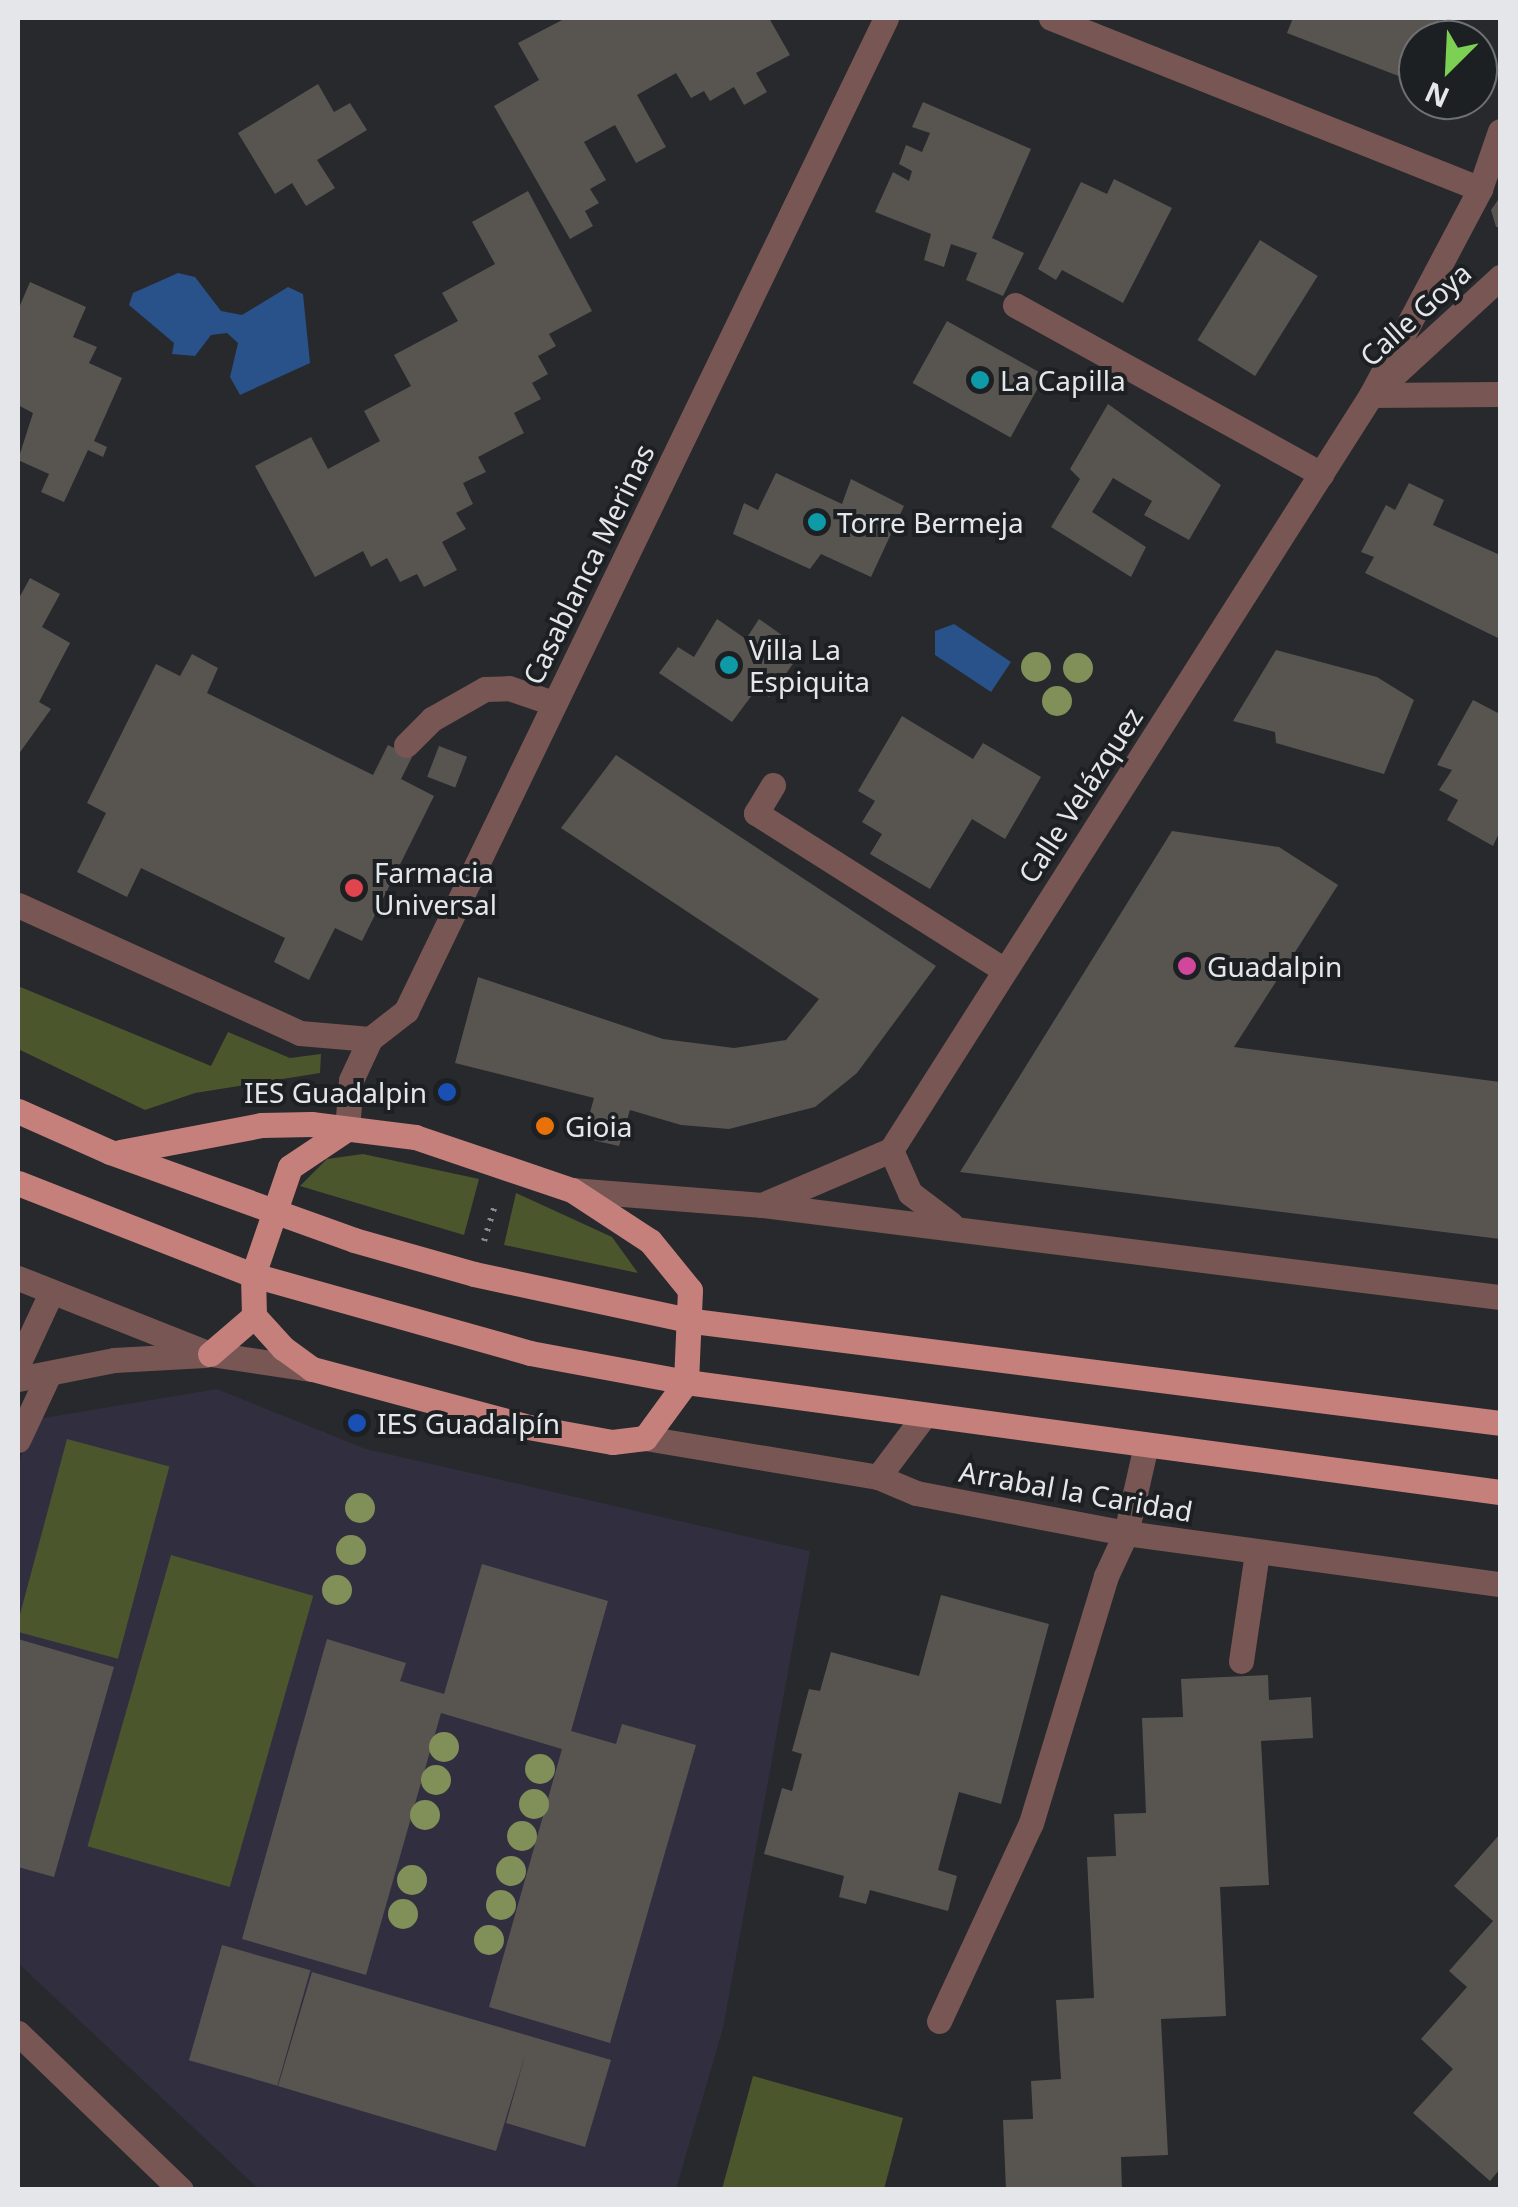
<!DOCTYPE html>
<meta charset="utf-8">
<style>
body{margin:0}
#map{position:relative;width:1518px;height:2207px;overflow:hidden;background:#27292d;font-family:"Noto Sans",sans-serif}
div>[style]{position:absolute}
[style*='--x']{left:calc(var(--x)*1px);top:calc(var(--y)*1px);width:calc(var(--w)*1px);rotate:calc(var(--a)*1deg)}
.education>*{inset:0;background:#312e3f}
.green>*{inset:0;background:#4c562d;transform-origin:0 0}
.water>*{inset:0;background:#285289}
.building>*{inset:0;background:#585551;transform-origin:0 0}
.path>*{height:6px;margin-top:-3px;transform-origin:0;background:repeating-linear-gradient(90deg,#88898d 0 2.5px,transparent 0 10.5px)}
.minor>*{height:25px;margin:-12.5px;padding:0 12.5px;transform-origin:12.5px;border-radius:12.5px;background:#785653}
.major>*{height:25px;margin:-12.5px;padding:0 12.5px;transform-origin:12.5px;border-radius:12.5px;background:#c6807b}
.trees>*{width:30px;height:30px;margin:-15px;border-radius:50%;background:#818f58}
.dots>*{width:28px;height:28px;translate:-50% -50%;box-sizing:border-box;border:5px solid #1d2023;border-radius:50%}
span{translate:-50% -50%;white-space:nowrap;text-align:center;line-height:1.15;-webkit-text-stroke:8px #1d2023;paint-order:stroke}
.street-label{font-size:28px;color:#e5e6e9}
.poi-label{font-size:28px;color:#e5e6e9}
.left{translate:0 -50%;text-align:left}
.right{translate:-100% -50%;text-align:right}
.frame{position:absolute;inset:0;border:20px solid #e5e6e9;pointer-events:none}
.north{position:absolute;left:1398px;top:20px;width:100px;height:100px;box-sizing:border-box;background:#1d2023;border:2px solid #6d6f72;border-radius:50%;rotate:204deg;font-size:28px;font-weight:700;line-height:40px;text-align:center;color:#e5e6e9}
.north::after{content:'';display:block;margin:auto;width:35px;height:45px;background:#7cd155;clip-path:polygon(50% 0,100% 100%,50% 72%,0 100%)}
</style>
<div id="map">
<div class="education">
<i style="clip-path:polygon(217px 1389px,366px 1449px,810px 1551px,723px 2028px,676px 2189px,259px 2189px,18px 1963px,18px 1463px,38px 1419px)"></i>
</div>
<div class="green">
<i style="clip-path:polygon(18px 986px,211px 1066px,228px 1032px,290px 1058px,321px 1054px,320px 1073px,195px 1093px,145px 1110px,18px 1049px)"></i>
<i style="clip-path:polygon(363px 1154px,479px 1179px,464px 1235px,300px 1186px,327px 1159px)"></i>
<i style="clip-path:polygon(516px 1193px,612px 1237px,638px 1273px,504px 1245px)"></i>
<i style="left:67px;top:1439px;width:106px;height:199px;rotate:15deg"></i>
<i style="left:171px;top:1555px;width:148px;height:303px;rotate:16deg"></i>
<i style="clip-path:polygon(753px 2076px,903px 2118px,884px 2189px,722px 2189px)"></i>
</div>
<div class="water">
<i style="clip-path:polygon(178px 273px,195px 277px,221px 311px,242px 315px,288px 287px,303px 294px,310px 363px,240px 395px,230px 377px,238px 343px,227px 333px,211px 335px,195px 356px,172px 354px,174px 343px,129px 305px,133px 293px)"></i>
<i style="clip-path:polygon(954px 624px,1011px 662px,991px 692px,935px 655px,935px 631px)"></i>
</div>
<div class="building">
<i style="clip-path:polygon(566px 18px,769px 18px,790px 55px,756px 73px,767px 92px,744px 105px,734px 87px,710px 101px,704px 91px,691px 98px,676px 73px,637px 95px,666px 147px,636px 163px,615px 125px,584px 142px,606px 180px,590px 189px,599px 203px,585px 211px,593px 226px,570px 239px,494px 106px,539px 80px,518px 43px)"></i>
<i style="clip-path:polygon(1293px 18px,1440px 18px,1431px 40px,1418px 40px,1414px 82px,1287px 33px)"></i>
<i style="clip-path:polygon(318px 84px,334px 112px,350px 103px,367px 130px,317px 160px,335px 188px,306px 206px,292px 183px,275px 194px,238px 133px)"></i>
<i style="clip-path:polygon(923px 102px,1031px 149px,992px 238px,1024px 253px,1003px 296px,966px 280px,977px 253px,951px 244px,944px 267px,924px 260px,931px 234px,875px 212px,893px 172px,909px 181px,912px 171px,899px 164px,906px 145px,922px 152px,930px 133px,912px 127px)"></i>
<i style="clip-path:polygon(1114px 179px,1172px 208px,1123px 303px,1062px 270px,1056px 280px,1038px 269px,1081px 182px,1107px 194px)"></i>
<i style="clip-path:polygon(528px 191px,592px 311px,549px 334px,556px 346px,538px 356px,548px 374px,532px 383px,541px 399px,514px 413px,524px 433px,478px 457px,486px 472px,463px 483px,473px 504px,456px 513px,466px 529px,442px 542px,457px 570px,424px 587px,417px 574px,400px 582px,387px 558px,371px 567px,363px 551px,315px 577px,255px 466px,311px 437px,328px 469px,380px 441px,364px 411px,411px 386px,394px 355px,458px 321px,442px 293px,495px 264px,472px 222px)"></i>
<i style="clip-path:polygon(1500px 197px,1500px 227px,1496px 227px,1491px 210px)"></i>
<i style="left:1260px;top:240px;width:68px;height:118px;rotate:32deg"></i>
<i style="clip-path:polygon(30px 282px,86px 307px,73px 337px,97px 347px,89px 363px,122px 378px,94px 441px,107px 447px,103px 457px,88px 450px,64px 502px,41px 492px,49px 474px,18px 460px,33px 413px,18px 405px,18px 310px)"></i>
<i style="left:947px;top:321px;width:112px;height:71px;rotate:29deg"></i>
<i style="clip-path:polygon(1108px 404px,1221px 485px,1189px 540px,1144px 515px,1152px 501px,1113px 478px,1092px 512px,1146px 547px,1131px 577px,1051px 527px,1080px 479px,1070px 469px)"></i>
<i style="clip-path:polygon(776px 473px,842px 504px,851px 479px,904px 506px,871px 577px,821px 554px,810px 569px,733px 534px,744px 503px,758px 510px)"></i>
<i style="clip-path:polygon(1409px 483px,1444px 500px,1433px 525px,1500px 555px,1498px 638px,1365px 573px,1374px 557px,1361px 552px,1386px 505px,1395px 510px)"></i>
<i style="clip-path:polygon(30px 578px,60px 594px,42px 627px,70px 643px,39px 702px,51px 709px,18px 755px,18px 600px)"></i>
<i style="clip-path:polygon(717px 619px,746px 639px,759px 619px,803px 650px,769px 697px,758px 687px,732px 722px,659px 673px,678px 647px,694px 657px)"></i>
<i style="clip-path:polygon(1276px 650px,1377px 677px,1414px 700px,1384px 774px,1276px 743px,1275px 732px,1233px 721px)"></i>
<i style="clip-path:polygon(192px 654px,218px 668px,207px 693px,373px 775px,388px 745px,412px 757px,401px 779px,434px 796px,362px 941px,335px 928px,309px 980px,274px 962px,285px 938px,141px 868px,127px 897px,77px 872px,106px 813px,87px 803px,156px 664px,180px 676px)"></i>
<i style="clip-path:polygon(1473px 700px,1500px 714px,1500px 831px,1493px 846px,1447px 820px,1458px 800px,1439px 790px,1452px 770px,1437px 765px)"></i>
<i style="clip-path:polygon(902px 716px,973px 759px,983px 743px,1041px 777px,1005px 839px,972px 819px,930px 889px,870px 854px,882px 834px,862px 822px,875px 801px,858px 791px)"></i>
<i style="left:439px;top:746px;width:30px;height:33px;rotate:21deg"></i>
<i style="clip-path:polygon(616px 755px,936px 966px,857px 1073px,815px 1107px,729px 1129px,681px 1125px,630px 1110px,619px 1146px,583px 1138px,594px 1098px,455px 1063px,478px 977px,663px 1039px,734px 1048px,786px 1040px,819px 999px,561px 828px)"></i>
<i style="clip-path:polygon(1172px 831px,1279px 847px,1338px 885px,1234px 1047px,1500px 1082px,1500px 1239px,960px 1172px)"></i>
<i style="clip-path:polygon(482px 1564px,608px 1601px,571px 1731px,616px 1744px,622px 1724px,696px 1745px,610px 2043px,489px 2007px,562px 1749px,441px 1713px,366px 1975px,242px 1939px,327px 1639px,406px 1663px,400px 1681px,444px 1694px)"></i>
<i style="clip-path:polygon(941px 1595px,1049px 1624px,1001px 1804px,959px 1792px,938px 1870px,957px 1876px,948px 1911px,870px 1890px,866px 1904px,839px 1897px,844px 1876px,764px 1854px,782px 1788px,792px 1791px,802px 1754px,792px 1751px,809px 1689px,820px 1691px,831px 1652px,919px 1676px)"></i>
<i style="clip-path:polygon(18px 1639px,114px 1667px,54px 1877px,18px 1867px)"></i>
<i style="clip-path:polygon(1268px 1675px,1269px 1700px,1311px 1697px,1313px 1738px,1261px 1741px,1269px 1885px,1220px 1887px,1226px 2016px,1161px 2019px,1168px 2155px,1121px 2157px,1122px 2190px,1006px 2190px,1003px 2120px,1033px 2119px,1031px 2081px,1061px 2079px,1056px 2000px,1094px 1998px,1087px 1857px,1116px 1856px,1114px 1814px,1146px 1813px,1142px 1718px,1183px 1717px,1181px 1679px)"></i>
<i style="clip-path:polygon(1500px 1834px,1500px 2169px,1490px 2181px,1413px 2113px,1453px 2069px,1421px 2039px,1467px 1987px,1449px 1971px,1493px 1921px,1454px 1886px)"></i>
<i style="left:222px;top:1945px;width:92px;height:120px;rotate:16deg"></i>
<i style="clip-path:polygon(312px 1972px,611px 2060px,585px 2147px,506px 2123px,526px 2052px,496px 2151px,278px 2086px)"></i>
</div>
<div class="path">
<i style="--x:484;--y:1241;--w:38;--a:-73"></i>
</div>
<div class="minor">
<i style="--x:1051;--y:18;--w:462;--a:21.7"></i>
<i style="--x:1015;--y:305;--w:350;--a:28.9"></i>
<i style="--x:1386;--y:382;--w:155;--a:-42.6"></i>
<i style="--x:1371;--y:395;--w:129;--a:-0.4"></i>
<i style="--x:406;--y:745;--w:37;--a:-45"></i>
<i style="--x:432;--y:719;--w:61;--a:-29.5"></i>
<i style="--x:485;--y:689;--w:24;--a:-2"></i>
<i style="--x:509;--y:688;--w:46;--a:18.8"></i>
<i style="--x:773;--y:785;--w:33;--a:121"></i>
<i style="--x:756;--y:813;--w:294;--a:32.3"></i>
<i style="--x:18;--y:905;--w:310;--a:24.4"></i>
<i style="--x:300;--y:1033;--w:70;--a:4.9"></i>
<i style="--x:347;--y:1129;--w:49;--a:-85.3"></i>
<i style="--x:351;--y:1080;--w:45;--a:-65.1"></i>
<i style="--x:370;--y:1039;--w:46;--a:-37.9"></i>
<i style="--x:406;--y:1011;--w:1103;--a:-64.2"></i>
<i style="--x:891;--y:1150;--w:47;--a:66.2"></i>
<i style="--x:910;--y:1193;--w:51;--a:37.1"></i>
<i style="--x:572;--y:1190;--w:191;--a:4.5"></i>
<i style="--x:762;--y:1205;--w:744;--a:7.11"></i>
<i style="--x:762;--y:1205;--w:140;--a:-23.1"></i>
<i style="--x:891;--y:1150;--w:895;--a:-57.55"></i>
<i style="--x:1371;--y:395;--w:233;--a:-62.1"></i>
<i style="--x:1480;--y:189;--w:61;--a:-71"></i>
<i style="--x:18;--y:1278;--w:206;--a:21.6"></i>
<i style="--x:210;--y:1354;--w:103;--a:8.4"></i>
<i style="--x:18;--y:1364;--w:78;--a:-65.1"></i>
<i style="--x:18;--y:1379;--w:98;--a:-11.2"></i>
<i style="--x:114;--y:1360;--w:91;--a:-3.1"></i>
<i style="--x:645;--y:1438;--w:236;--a:9.5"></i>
<i style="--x:878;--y:1477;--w:41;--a:22.8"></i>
<i style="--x:916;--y:1493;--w:214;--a:10.8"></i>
<i style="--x:1126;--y:1533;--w:377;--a:7.8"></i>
<i style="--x:18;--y:1440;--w:68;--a:-64.9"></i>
<i style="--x:878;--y:1477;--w:76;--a:-53"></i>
<i style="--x:1241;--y:1661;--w:110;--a:-81.6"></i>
<i style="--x:939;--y:2021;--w:218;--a:-65.1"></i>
<i style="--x:1031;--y:1823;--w:258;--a:-73.1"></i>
<i style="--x:1106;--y:1576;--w:47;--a:-65.1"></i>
<i style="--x:1126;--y:1533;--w:90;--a:-77.2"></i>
<i style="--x:18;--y:2033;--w:226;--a:43.9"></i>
</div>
<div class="major">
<i style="--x:18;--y:1111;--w:101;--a:24"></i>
<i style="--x:110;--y:1152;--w:259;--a:19.8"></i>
<i style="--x:354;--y:1240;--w:125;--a:15.8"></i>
<i style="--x:474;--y:1274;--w:224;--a:12.1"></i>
<i style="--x:693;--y:1321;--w:813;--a:7.2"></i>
<i style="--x:120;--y:1152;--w:144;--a:-10.8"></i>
<i style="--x:261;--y:1125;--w:50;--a:-1.1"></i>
<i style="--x:311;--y:1124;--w:105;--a:7.1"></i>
<i style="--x:415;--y:1137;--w:166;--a:18.7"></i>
<i style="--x:572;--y:1190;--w:93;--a:33.2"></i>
<i style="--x:650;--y:1241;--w:63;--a:50.8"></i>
<i style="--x:690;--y:1290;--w:92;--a:92.5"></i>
<i style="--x:686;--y:1382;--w:69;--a:126.2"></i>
<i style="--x:645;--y:1438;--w:33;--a:173"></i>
<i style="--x:612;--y:1442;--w:84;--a:-169.8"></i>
<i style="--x:529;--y:1427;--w:225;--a:-165"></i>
<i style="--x:312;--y:1369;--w:36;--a:-144"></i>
<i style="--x:283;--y:1348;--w:43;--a:-132.2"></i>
<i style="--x:254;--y:1316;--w:41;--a:-91.4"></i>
<i style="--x:253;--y:1275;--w:114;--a:-71.1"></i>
<i style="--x:290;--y:1167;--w:69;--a:-33.7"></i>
<i style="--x:18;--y:1183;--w:252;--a:21.4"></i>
<i style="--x:253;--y:1275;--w:288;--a:15.7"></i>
<i style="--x:530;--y:1353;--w:159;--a:10.5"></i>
<i style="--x:686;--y:1382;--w:821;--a:7.7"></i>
<i style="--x:210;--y:1354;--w:58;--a:-40.8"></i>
</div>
<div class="trees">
<i style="left:1036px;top:667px"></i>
<i style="left:1078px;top:668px"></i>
<i style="left:1057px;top:701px"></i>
<i style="left:360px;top:1508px"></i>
<i style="left:351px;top:1550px"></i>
<i style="left:337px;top:1590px"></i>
<i style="left:444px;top:1747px"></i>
<i style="left:540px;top:1769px"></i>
<i style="left:436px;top:1780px"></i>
<i style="left:534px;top:1804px"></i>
<i style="left:425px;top:1815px"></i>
<i style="left:522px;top:1836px"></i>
<i style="left:511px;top:1871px"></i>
<i style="left:412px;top:1880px"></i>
<i style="left:501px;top:1905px"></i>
<i style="left:403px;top:1914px"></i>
<i style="left:489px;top:1940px"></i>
</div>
<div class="dots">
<i style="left:980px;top:380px;background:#0f9aa8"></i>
<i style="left:817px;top:522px;background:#0f9aa8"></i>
<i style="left:729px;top:665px;background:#0f9aa8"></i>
<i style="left:354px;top:888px;background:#e0444e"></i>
<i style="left:1187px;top:966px;background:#d1479c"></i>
<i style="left:447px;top:1092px;background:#1a4fb4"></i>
<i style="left:545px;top:1126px;background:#e8710a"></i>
<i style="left:357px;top:1423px;background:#1a4fb4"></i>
</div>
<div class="street-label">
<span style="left:1415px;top:314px;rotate:-42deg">Calle Goya</span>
<span style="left:588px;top:564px;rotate:-64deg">Casablanca Merinas</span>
<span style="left:1080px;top:795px;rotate:-57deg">Calle Velázquez</span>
<span style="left:1076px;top:1491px;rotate:10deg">Arrabal la Caridad</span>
</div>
<div class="poi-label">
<span class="left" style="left:1000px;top:380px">La Capilla</span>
<span class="left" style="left:837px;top:522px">Torre Bermeja</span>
<span class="left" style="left:749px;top:665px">Villa La<br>Espiquita</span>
<span class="left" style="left:374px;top:888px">Farmacia<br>Universal</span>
<span class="left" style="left:1207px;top:966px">Guadalpin</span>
<span class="right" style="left:427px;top:1092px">IES Guadalpin</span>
<span class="left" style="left:565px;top:1126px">Gioia</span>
<span class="left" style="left:377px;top:1423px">IES Guadalpín</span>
</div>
<div class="frame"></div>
<div class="north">N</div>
</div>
